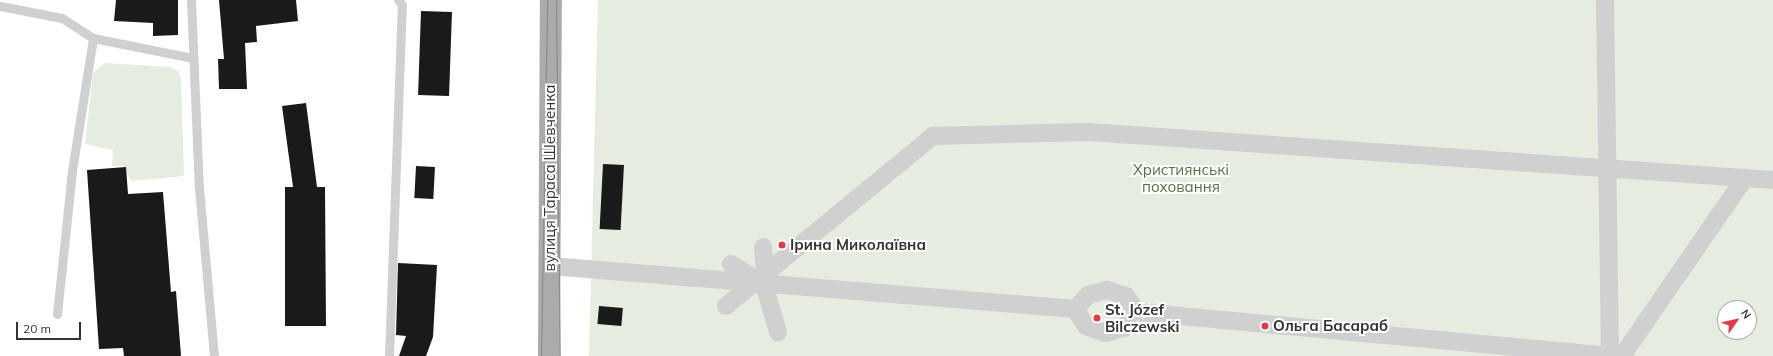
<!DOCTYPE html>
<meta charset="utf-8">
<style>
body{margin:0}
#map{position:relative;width:1773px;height:356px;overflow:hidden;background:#fff;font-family:Mulish,sans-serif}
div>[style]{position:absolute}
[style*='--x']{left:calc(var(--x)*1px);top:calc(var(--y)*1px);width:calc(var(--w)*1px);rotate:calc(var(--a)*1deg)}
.green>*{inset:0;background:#e6ecdf}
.building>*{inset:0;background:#1a1a1a;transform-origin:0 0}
.lane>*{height:9px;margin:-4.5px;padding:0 4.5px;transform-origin:4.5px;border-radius:4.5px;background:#d0d0d0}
.street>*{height:18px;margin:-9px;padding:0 9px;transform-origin:9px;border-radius:9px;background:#d0d0d0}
.primary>*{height:22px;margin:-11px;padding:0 11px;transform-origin:11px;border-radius:11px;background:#ababab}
.tram>*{height:1px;margin:-0.5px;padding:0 0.5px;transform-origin:0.5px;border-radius:0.5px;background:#888}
.dots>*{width:11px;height:11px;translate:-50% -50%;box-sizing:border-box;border:2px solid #fff;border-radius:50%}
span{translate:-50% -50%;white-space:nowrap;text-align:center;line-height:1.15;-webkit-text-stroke:4px #fff;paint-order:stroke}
.park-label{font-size:15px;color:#56703f}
.street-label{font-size:15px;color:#333}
.poi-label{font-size:15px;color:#333;font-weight:700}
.left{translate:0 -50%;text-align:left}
.north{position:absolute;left:1717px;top:300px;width:40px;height:40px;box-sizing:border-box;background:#fff;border:1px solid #adadad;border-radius:50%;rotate:56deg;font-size:11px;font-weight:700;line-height:16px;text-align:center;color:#333}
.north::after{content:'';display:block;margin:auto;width:14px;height:18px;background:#e63946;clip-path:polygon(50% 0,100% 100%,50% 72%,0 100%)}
.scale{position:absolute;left:16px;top:322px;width:65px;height:18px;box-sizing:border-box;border:2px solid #333;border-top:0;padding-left:5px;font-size:12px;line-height:14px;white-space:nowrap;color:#333;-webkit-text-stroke:3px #fff;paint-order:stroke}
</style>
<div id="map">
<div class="green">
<i style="clip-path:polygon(evenodd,598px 0,1773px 0,1773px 356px,589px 356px,598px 0,1725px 308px,1749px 308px,1749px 332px,1725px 332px,1725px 308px)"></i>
<i style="clip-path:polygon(105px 63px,170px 67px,178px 71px,181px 79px,184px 176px,131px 181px,124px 166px,112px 166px,113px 150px,85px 144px,93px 73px)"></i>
</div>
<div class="building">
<i style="clip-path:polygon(116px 0,178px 0,178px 35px,153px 36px,153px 23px,114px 21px)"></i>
<i style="clip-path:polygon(219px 0,296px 0,298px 21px,256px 26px,257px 42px,245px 43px,247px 89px,219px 89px,218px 59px,224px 59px)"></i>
<i style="left:421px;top:11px;width:31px;height:84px;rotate:2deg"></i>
<i style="clip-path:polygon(306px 103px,317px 187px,325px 187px,326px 326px,285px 326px,285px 187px,293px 187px,282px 106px)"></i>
<i style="left:603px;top:164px;width:21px;height:65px;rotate:3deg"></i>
<i style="left:416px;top:166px;width:19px;height:32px;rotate:3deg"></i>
<i style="clip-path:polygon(126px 167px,128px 194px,163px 192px,171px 292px,176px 291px,181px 356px,124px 356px,123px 348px,99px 349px,87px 170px)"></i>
<i style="clip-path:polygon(398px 263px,437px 265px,433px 337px,426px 356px,399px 356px,406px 336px,396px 335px)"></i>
<i style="left:599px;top:306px;width:24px;height:18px;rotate:5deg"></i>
</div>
<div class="lane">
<i style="--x:191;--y:0;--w:188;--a:87.6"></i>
<i style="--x:199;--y:188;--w:169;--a:84.9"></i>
<i style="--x:0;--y:6;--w:63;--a:11"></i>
<i style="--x:62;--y:18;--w:37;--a:33"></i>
<i style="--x:93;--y:38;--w:101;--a:11.4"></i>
<i style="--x:57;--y:314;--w:144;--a:-84"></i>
<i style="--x:72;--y:171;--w:135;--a:-81"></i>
<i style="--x:389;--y:356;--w:351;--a:-87.9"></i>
<i style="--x:402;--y:5;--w:6;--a:-129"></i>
</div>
<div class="street">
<i style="--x:1605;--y:0;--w:356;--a:89.2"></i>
<i style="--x:763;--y:247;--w:44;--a:86.1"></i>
<i style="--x:766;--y:291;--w:43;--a:73.7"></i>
<i style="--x:731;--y:264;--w:36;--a:32"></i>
<i style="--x:550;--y:266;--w:527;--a:4.68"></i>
<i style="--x:726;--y:306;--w:268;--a:-39.4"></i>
<i style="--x:933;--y:136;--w:156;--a:-1.5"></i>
<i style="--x:1089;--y:132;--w:686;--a:4.01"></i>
<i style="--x:1075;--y:309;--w:20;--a:57"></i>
<i style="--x:1086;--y:326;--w:20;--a:20"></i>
<i style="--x:1105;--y:333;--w:20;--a:-15"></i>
<i style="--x:1124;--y:328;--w:21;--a:-51"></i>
<i style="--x:1075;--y:309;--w:19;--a:-47"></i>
<i style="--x:1088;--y:295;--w:20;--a:-15"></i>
<i style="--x:1107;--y:290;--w:20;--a:18"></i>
<i style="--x:1126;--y:296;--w:19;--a:55"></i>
<i style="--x:1137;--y:312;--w:478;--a:5.3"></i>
<i style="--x:1622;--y:356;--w:216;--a:-55.4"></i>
</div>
<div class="primary">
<i style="--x:549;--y:356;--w:356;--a:-89.7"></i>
</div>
<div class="tram">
<i style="--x:556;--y:0;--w:356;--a:89.4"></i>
<i style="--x:541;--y:356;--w:356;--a:-89"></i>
</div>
<div class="dots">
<i style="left:782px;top:245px;background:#e63946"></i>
<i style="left:1097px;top:318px;background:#e63946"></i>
<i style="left:1265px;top:326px;background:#e63946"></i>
</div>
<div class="park-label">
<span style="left:1181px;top:178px">Християнські<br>поховання</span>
</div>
<div class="street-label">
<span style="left:550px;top:178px;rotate:-90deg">вулиця Тараса Шевченка</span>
</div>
<div class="poi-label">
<span class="left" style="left:790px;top:245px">Ірина Миколаївна</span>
<span class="left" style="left:1105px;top:318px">St. Józef<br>Bilczewski</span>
<span class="left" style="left:1273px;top:326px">Ольга Басараб</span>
</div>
<div class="north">N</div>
<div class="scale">20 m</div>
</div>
